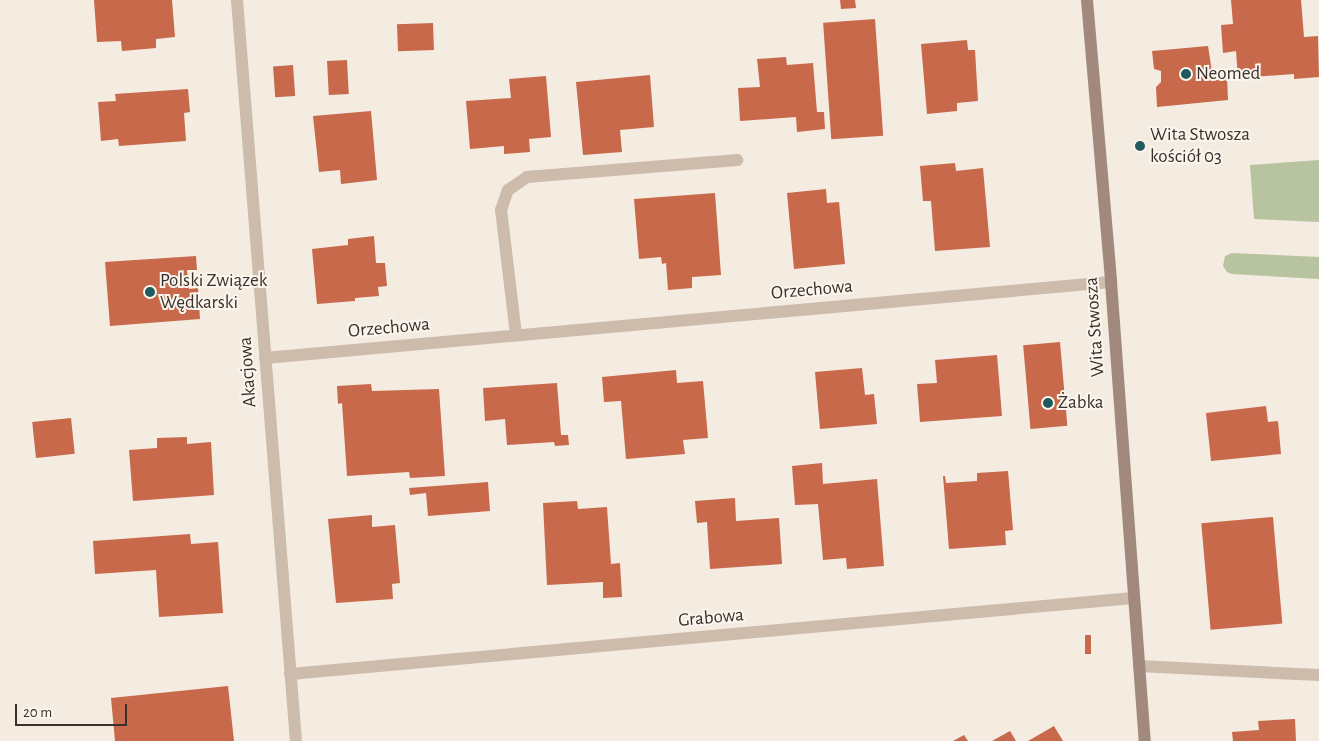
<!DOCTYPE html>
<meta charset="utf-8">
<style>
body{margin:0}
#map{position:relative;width:1319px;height:741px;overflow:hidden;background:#f4ebe1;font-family:"Alegreya Sans",sans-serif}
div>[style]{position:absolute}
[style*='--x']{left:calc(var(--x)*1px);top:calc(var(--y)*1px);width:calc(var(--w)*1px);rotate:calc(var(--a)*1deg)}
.green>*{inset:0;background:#b8c4a0}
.building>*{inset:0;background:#c8694b;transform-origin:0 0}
.lane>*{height:12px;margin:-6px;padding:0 6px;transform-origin:6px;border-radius:6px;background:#cdbbac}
.street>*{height:12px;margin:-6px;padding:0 6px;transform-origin:6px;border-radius:6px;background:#cdbbac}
.secondary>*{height:12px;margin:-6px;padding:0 6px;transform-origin:6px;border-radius:6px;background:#a18a7d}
.dots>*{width:14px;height:14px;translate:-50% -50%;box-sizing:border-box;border:2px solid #fbf5ee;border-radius:50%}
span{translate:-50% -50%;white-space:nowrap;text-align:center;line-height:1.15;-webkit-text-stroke:4px #fbf5ee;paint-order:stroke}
.poi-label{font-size:19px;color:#3b302b}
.left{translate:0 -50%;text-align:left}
.street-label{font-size:19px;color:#3b302b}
.scale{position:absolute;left:15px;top:704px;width:112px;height:22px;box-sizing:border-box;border:2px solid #3b302b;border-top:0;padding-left:6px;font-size:15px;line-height:18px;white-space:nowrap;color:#3b302b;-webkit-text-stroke:4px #fbf5ee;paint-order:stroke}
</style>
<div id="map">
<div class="green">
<i style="clip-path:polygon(1319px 160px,1319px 222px,1254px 219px,1250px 165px)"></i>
<i style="clip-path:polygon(1232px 253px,1319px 257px,1319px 279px,1232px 274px,1227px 272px,1223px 266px,1225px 256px)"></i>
</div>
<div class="building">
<i style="clip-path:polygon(94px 0,172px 0,175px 37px,156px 39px,156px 48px,122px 51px,121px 41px,97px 42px)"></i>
<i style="clip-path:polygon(840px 0,855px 0,856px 8px,841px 9px)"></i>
<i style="clip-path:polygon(1231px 0,1301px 0,1304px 37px,1318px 36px,1319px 77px,1294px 79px,1294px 74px,1238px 78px,1236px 51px,1223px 53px,1221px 25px,1233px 24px)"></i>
<i style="left:875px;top:19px;width:117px;height:52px;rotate:86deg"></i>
<i style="left:433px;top:23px;width:27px;height:36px;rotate:88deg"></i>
<i style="clip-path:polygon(967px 40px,968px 50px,975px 50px,978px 101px,957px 103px,957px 111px,927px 114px,921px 44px)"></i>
<i style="clip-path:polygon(1208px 46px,1213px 78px,1227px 77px,1228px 100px,1157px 107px,1156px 87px,1161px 82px,1161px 71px,1154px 69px,1152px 51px)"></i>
<i style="clip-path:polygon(786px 57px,787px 65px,813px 63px,817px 112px,824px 112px,825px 129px,797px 132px,796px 117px,740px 121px,738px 88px,760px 87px,757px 59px)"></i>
<i style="left:347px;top:60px;width:34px;height:20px;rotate:87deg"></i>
<i style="left:293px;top:65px;width:31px;height:20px;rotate:86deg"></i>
<i style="clip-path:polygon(650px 75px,654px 127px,620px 130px,622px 152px,583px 155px,576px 82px)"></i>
<i style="clip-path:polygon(546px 76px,551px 137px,529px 139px,530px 152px,504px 154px,504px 146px,470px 149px,466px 101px,511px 98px,509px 79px)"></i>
<i style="clip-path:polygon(188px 89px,190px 112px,184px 113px,186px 141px,119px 146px,118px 139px,101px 141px,98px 102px,116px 101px,115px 94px)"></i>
<i style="clip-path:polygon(371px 111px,377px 180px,341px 184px,340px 170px,319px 172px,313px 116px)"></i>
<i style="clip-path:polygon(955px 163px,956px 171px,983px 168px,990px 247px,935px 251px,931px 201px,923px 201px,920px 166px)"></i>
<i style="clip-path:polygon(826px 189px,827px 203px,839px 202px,845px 264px,794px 269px,787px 193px)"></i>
<i style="clip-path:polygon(715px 193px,721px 275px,692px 277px,692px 288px,668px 290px,666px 263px,662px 264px,661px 257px,639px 259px,634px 199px)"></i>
<i style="clip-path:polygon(374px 236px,376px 263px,385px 263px,387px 286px,378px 287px,379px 296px,355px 298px,355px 301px,317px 304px,312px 249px,348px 245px,348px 239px)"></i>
<i style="clip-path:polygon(196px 256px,197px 270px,187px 270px,189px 289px,198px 288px,200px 319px,110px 326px,105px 262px)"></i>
<i style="left:1060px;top:342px;width:84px;height:37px;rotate:85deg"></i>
<i style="clip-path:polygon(997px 355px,1002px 416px,920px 422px,917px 384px,937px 383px,935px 360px)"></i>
<i style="clip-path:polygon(862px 368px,865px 395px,874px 394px,877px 424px,820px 429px,815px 372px)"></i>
<i style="clip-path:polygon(676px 370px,677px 383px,703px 381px,708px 438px,683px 440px,685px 454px,626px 459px,621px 401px,604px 402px,602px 377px)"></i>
<i style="clip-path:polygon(557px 383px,561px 435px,568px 435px,569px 445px,555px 446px,554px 442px,507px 445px,505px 419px,485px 421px,483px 388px)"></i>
<i style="clip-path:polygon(371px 384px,372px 391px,439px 389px,445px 476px,410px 478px,409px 472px,347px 476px,342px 403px,338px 404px,337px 386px)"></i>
<i style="clip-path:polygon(1266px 406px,1268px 422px,1278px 421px,1281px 454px,1211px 461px,1206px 413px)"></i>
<i style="left:71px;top:418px;width:36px;height:39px;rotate:84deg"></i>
<i style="clip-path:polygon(187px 437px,187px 444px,211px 442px,214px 495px,133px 501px,129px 450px,157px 448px,157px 438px)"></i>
<i style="clip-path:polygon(822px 463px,823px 484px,877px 479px,884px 566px,847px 569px,846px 558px,823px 560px,818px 504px,795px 505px,792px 466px)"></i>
<i style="clip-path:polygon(1008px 471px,1013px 530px,1005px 531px,1006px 545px,949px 549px,943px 476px,945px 476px,946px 483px,977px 481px,977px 473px)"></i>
<i style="clip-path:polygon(488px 482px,490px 511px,428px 516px,426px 493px,410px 495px,409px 488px)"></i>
<i style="clip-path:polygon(735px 498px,736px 521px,779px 518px,782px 564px,710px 569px,707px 522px,697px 523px,695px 501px)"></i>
<i style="clip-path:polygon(577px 501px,578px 509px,607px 507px,611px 564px,620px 563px,622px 597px,603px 598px,603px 582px,547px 585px,543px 503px)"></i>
<i style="clip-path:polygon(372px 515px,372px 527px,395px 525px,400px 583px,392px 584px,393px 599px,336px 603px,328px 519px)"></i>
<i style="left:1273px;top:517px;width:107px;height:72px;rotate:85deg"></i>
<i style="clip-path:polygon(190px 534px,191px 544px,218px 542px,223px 613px,159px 617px,156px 570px,95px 574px,93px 541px)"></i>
<i style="left:1085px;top:635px;width:6px;height:19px"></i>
<i style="clip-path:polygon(228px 686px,234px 741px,115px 741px,111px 698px)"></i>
<i style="clip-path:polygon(1295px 719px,1296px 741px,1233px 741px,1232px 732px,1259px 730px,1258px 721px)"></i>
<i style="clip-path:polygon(1054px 726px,1063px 741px,1028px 741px)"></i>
<i style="clip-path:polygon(1010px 731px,1016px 741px,992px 741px)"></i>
<i style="clip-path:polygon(964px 735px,968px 741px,953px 741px)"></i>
</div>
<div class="lane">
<i style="--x:1139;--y:666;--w:180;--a:2.9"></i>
</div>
<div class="street">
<i style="--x:237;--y:0;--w:743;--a:85.45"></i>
<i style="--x:516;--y:335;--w:126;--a:-96.8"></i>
<i style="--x:501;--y:210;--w:21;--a:-71"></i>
<i style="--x:508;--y:190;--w:23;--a:-34"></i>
<i style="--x:527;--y:177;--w:211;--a:-4.6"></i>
<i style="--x:265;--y:358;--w:849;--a:-5.13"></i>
<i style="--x:290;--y:674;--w:847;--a:-5.15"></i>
</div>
<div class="secondary">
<i style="--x:1087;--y:0;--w:283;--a:85.1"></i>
<i style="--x:1111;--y:282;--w:460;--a:85.8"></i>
</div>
<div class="dots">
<i style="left:1186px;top:74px;background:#1f5a5e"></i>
<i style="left:1140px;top:146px;background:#1f5a5e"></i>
<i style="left:150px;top:292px;background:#1f5a5e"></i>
<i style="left:1048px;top:403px;background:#1f5a5e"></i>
</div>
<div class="poi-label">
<span class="left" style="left:1196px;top:74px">Neomed</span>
<span class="left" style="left:1150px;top:146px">Wita Stwosza<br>kościół 03</span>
<span class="left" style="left:160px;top:292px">Polski Związek<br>Wędkarski</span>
<span class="left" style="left:1058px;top:403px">Żabka</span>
</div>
<div class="street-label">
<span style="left:812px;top:290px;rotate:-5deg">Orzechowa</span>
<span style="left:1095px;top:327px;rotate:-94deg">Wita Stwosza</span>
<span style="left:389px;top:328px;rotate:-5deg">Orzechowa</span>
<span style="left:248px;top:372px;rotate:-94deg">Akacjowa</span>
<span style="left:711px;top:618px;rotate:-5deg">Grabowa</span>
</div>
<div class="scale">20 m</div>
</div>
